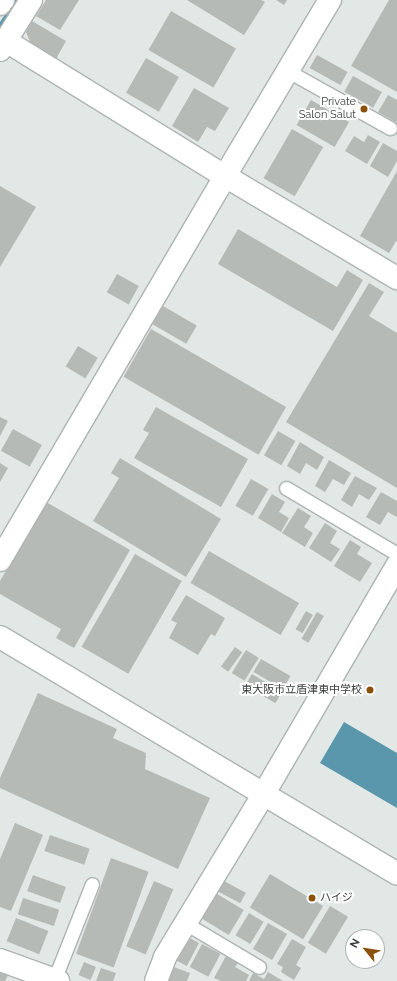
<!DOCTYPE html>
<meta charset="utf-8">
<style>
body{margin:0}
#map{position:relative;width:397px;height:981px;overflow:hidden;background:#e1e8e6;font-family:Raleway,"Noto Sans JP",sans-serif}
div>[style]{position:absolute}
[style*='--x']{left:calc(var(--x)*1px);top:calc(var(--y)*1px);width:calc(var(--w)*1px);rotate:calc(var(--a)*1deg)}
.water>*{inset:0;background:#5b97ac}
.stream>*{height:7px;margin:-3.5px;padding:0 3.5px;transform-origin:3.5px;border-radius:3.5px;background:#5b97ac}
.building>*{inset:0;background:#b5bab6;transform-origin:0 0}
.roads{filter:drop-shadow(1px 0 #aeb4b3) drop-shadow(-1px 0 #aeb4b3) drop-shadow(0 1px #aeb4b3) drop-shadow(0 -1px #aeb4b3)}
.service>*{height:13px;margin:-6.5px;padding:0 6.5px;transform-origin:6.5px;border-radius:6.5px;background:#fff}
.minor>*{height:22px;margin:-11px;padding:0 11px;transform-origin:11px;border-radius:11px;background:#fff}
.tertiary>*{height:22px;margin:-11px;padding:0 11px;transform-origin:11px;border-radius:11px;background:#fff}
.dots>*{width:11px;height:11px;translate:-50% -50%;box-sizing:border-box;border:2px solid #fff;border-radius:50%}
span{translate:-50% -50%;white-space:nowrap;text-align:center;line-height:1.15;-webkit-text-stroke:4px #fff;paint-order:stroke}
.poi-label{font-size:11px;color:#3a3d3c}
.right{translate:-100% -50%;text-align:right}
.left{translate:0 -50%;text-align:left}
.north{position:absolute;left:345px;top:929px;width:40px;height:40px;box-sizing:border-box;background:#fff;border:1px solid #b0b1b1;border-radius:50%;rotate:300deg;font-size:11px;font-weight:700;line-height:16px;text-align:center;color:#3a3d3c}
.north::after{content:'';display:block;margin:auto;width:14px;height:18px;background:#8b500a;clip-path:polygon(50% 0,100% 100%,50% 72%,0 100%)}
</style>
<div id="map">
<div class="water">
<i style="clip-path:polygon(344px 722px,397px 753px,397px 808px,320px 763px)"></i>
</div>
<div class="stream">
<i style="--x:0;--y:27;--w:32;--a:-56"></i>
</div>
<div class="building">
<i style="clip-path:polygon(46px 0,79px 0,60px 30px,36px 16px)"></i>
<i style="clip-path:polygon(187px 0,261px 0,265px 2px,244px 35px)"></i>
<i style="clip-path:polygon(276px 0,287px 0,284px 5px)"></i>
<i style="clip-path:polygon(389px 0,397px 0,397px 92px,351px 66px)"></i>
<i style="left:171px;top:11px;width:75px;height:45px;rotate:30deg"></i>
<i style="clip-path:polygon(32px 21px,66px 41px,56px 59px,31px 44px,26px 32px)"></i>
<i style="left:317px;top:55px;width:35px;height:15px;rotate:29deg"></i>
<i style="left:146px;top:58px;width:38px;height:40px;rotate:30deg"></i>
<i style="left:353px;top:76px;width:33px;height:18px;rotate:29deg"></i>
<i style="clip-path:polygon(194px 88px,229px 108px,215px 131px,207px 127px,198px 142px,172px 126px)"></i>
<i style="clip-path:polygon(388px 95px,397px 100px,397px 123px,378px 112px)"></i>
<i style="left:311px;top:100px;width:44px;height:29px;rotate:30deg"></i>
<i style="left:292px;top:129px;width:36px;height:57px;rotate:30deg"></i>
<i style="clip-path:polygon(368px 135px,380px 142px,367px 164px,345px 151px,354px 136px,364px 142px)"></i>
<i style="clip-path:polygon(383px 143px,397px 151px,397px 161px,388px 177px,370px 166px)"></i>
<i style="clip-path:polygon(397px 171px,397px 242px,396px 241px,389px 253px,360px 236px)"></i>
<i style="clip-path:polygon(0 186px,36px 207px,0 267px)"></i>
<i style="clip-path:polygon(238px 229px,337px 287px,347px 270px,363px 280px,333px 331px,218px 264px)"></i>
<i style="left:117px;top:274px;width:25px;height:21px;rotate:29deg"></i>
<i style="clip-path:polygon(369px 283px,384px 292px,369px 316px,397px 333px,397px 488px,286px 422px)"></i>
<i style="left:163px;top:306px;width:39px;height:21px;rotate:30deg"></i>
<i style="left:151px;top:329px;width:156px;height:55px;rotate:30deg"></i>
<i style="left:78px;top:346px;width:23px;height:24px;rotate:31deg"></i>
<i style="clip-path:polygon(156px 407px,248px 459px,221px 507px,134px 458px,149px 433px,143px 430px)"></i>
<i style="clip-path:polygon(0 417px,8px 421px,0 436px)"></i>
<i style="left:13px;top:429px;width:33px;height:25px;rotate:29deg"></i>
<i style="left:278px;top:431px;width:20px;height:28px;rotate:30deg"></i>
<i style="clip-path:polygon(300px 442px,324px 457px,317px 470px,306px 463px,300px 474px,287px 466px)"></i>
<i style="clip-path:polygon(120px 458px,221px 519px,186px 577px,93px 521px,119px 478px,111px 473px)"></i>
<i style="clip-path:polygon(329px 460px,351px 473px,344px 485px,333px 479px,325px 492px,315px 486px)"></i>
<i style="clip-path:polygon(0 463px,8px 468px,0 482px)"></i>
<i style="clip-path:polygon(355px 476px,377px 488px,369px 500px,359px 494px,352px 507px,341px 500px)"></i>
<i style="left:251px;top:479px;width:20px;height:31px;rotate:30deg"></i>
<i style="clip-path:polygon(381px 492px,397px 501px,397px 517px,388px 512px,380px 525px,366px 517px)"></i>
<i style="clip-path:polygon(272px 494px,285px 502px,279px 512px,289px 518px,281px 532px,258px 518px)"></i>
<i style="clip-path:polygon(46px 502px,130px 550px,74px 648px,56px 638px,61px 629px,0 594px,0 581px)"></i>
<i style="clip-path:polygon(298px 508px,311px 516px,304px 527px,313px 533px,305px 547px,282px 533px)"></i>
<i style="clip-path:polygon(325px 523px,337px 531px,330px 543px,340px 549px,331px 562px,309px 548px)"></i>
<i style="clip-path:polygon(350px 540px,361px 547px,357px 554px,372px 563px,360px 582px,334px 566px)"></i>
<i style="left:209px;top:551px;width:104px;height:37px;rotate:30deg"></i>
<i style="left:135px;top:554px;width:54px;height:107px;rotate:30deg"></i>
<i style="clip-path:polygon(186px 595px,225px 618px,215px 636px,211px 634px,198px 655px,169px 638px,177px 623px,171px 620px)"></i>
<i style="left:306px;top:611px;width:8px;height:21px;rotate:30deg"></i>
<i style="left:317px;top:612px;width:8px;height:31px;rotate:30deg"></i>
<i style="left:235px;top:647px;width:9px;height:24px;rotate:36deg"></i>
<i style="left:246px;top:650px;width:15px;height:27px;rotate:32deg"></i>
<i style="left:261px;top:659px;width:34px;height:15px;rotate:30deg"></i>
<i style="left:252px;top:674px;width:35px;height:13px;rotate:31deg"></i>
<i style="clip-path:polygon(38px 693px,117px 729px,113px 738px,146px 753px,145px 769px,210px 798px,178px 869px,0 788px,0 778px)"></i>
<i style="clip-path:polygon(15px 823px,43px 835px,11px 911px,0 907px,0 859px)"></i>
<i style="left:50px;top:835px;width:42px;height:17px;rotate:19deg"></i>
<i style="left:111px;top:858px;width:40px;height:102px;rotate:20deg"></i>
<i style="left:270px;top:874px;width:62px;height:39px;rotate:31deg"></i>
<i style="left:33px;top:875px;width:35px;height:17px;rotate:20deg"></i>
<i style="left:222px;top:880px;width:27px;height:12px;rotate:28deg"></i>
<i style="left:154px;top:881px;width:21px;height:71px;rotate:23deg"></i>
<i style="left:212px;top:891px;width:37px;height:29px;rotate:31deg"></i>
<i style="left:23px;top:898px;width:38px;height:17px;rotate:18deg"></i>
<i style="left:330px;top:906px;width:21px;height:43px;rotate:31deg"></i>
<i style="left:249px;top:913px;width:17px;height:26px;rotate:31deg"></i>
<i style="left:16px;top:918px;width:35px;height:25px;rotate:22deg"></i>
<i style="left:268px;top:923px;width:22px;height:30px;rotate:30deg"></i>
<i style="left:184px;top:935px;width:17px;height:26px;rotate:28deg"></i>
<i style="clip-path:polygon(292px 939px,306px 947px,296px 965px,301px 968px,294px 980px,281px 972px,283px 967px,277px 964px)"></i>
<i style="left:202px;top:944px;width:21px;height:26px;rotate:28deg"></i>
<i style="clip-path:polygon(226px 956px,238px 963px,235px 967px,249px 975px,246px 981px,221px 981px,214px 978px)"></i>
<i style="left:84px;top:962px;width:13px;height:14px;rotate:23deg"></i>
<i style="clip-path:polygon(0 964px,11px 970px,5px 981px,0 981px)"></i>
<i style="clip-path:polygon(171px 966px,190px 973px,187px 981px,166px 981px)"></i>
<i style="clip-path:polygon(101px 968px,116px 973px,113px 981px,96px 981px)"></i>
<i style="clip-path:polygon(268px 972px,283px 981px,249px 981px,253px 973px,264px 979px)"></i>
</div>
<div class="roads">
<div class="service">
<i style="--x:288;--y:71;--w:117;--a:29.2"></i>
<i style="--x:286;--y:488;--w:129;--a:30.7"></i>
<i style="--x:185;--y:923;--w:86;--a:30.7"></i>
<i style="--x:54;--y:980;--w:103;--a:-68.4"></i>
</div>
<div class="minor">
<i style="--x:0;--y:4;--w:5;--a:-53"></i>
<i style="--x:6;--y:41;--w:257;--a:31.7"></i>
<i style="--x:225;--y:176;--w:200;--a:30.7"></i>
<i style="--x:0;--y:50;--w:59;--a:-58.2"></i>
<i style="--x:0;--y:560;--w:445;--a:-59.6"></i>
<i style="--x:225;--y:176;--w:205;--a:-59.2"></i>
<i style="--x:0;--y:960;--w:62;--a:19.9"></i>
<i style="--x:156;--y:981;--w:26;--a:-69"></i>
<i style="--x:165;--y:957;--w:189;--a:-58.8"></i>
</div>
<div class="tertiary">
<i style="--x:0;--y:637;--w:462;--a:30.8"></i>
<i style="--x:263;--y:795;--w:265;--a:-59.7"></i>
</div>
</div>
<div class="dots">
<i style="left:364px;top:109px;background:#8b500a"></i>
<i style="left:370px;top:690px;background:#8b500a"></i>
<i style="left:312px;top:898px;background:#8b500a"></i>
</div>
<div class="poi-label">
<span class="right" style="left:356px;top:109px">Private<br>Salon Salut</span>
<span class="right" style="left:362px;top:690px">東大阪市立盾津東中学校</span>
<span class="left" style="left:320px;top:898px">ハイジ</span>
</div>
<div class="north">N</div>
</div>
